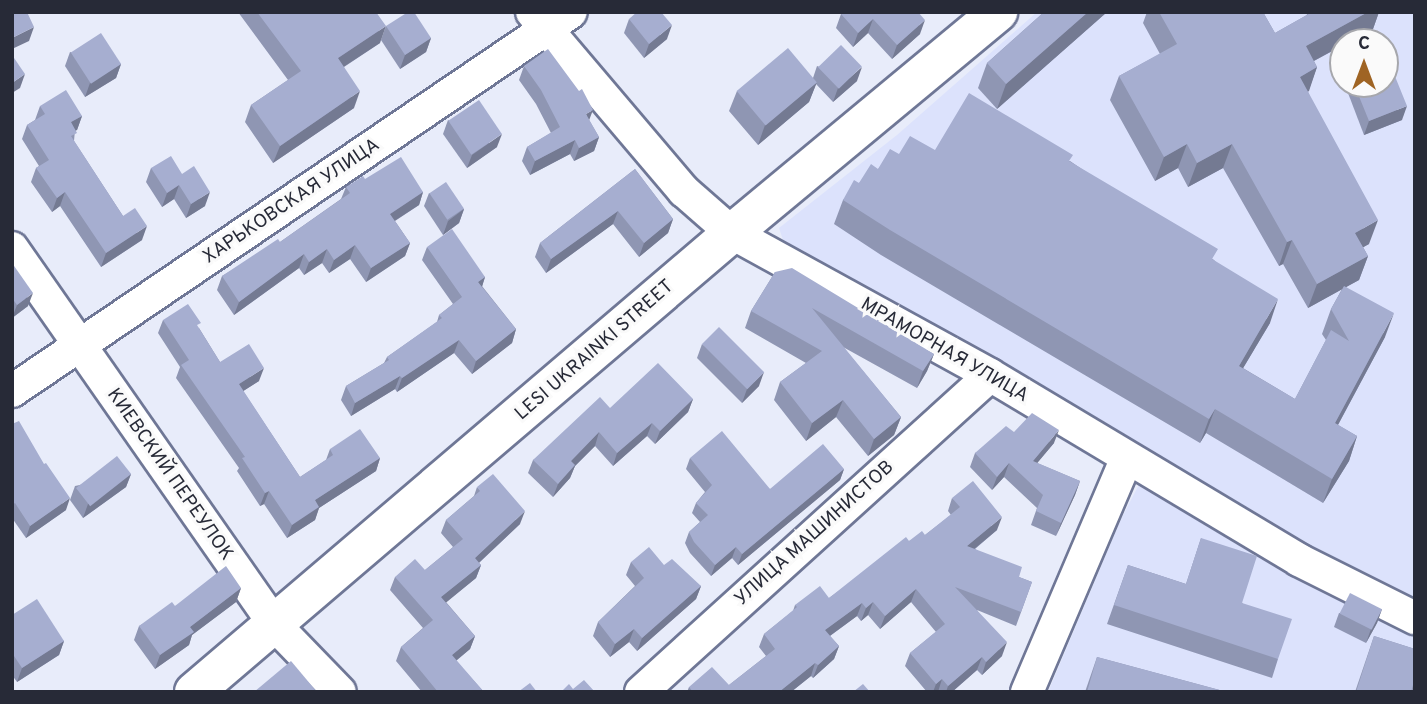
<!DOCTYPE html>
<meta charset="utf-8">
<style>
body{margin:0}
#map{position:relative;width:1427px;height:704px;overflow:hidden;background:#e8ecfa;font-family:Overpass,sans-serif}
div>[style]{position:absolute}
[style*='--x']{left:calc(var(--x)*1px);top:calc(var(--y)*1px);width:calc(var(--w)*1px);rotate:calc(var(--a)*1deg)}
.built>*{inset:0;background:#dce2fc}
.roads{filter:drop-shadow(2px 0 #6f7796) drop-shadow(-2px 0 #6f7796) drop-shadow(0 2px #6f7796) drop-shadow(0 -2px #6f7796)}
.minor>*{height:32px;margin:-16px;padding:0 16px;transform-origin:16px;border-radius:16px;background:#fff}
.major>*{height:38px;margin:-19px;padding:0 19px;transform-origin:19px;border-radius:19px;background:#fff}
.wall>*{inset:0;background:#8f96b3}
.shaded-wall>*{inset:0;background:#747a92}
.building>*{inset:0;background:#a6aed0;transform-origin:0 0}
span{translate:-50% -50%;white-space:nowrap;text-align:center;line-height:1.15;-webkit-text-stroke:6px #fafafa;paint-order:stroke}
.street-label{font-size:19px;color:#272a37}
.frame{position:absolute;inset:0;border:14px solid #272a37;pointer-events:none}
.north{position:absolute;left:1329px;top:28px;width:70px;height:70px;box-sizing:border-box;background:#fafafa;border:2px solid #a6a7ac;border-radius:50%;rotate:0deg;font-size:19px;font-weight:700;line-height:28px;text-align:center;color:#272a37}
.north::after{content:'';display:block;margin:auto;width:24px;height:32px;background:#9f6424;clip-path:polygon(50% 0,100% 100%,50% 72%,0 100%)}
</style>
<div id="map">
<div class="built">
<i style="clip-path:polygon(evenodd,1037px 12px,1415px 12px,1415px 692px,1048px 692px,1121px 519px,1154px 456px,783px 240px,779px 228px,897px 135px,1037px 12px,1343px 42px,1385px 42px,1385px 84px,1343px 84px,1343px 42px)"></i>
</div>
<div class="roads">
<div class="minor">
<i style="--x:532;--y:12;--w:235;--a:49.7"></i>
<i style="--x:684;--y:191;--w:64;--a:41.2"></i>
<i style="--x:732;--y:233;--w:294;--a:28.8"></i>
<i style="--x:990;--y:375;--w:360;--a:30.9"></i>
<i style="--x:1299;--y:560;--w:130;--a:26.6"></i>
<i style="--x:12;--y:248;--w:460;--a:55.1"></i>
<i style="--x:275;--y:625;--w:93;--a:45.9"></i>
<i style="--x:12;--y:391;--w:675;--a:-34.14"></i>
<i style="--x:641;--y:692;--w:471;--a:-42.2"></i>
<i style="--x:1027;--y:692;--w:254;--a:-66.9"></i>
</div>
<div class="major">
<i style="--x:194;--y:692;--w:707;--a:-40.47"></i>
<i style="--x:732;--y:233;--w:346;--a:-39.7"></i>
</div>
</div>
<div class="wall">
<i style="clip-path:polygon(238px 12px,376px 12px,380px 43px,344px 67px,354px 108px,273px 163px,245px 122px,251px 105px,288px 80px)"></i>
<i style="clip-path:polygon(918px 12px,920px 34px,892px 59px,868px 33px,853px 47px,836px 28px,841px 14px)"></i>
<i style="clip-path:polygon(1044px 12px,1107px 12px,997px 109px,978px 88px,987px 63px)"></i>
<i style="clip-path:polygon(1147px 12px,1263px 12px,1275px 33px,1307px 15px,1306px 12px,1379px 12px,1373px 29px,1314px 61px,1317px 67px,1308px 92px,1369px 244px,1363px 247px,1368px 256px,1359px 280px,1346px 287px,1385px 337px,1338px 425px,1357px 436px,1349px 461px,1323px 503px,1206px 433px,1200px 443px,881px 255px,834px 224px,843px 200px,859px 183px,878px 169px,899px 154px,935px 150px,1070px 161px,1214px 260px,1270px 323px,1243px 368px,1295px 399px,1326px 340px,1322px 334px,1331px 309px,1342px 289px,1308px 308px,1283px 264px,1279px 266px,1223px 168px,1188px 187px,1178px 168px,1155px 181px,1110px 100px,1119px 76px,1160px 54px,1143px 23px)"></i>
<i style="clip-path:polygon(629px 19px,667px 39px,644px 58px,624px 33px)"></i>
<i style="clip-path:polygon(386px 26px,431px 38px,426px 52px,400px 69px,381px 40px)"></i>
<i style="clip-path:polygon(70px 52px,121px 64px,116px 78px,85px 97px,65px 66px)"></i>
<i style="clip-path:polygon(524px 66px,589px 120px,599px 137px,594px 151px,574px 161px,570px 154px,530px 175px,522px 161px,527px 147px,551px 133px,536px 104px,519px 80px)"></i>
<i style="clip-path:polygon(817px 66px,857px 81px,833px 102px,816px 84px,809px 102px,758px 145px,729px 111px,737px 91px,813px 78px)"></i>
<i style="clip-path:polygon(1351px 84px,1385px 84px,1402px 120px,1364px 135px,1348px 93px)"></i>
<i style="clip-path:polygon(40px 106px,82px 116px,77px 130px,75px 130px,74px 141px,123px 216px,142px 240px,101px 267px,60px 206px,52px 212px,31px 182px,36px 168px,39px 166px,22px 139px,27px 125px,35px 120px)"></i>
<i style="clip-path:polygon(448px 120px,497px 147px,467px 168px,443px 134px)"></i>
<i style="clip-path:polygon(151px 168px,182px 174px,205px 206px,186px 218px,174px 199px,162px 207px,146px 182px)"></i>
<i style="clip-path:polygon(635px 169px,673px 219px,668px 233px,639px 257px,613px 224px,546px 273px,535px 257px,540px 243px)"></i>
<i style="clip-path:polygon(365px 179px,423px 192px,419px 205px,395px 221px,410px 243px,405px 256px,366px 282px,350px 259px,329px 273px,322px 263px,304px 275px,299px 268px,234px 315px,217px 290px,222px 276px,280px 242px,341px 199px,346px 187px)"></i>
<i style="clip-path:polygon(429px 193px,464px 209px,459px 223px,443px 235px,424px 206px)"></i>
<i style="clip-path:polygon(427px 247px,485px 277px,482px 286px,516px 329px,512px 343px,472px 374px,454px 353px,397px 392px,395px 389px,351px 416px,341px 400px,346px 386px,384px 363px,387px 357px,437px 322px,439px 315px,453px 304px,422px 260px)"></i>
<i style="clip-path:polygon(12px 263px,28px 306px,12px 318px)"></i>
<i style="clip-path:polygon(775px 272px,934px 354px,927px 371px,917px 388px,843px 347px,901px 417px,894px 435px,868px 456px,836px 417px,806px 441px,774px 400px,780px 382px,806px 363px,745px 328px,751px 311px)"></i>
<i style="clip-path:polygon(163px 320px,199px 328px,220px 362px,259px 381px,243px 391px,300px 477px,326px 460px,330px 449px,380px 458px,376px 471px,319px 508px,315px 520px,287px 538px,264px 504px,260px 506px,237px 471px,239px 468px,176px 378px,180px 367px,158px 333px)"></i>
<i style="clip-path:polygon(702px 344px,759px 386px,742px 403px,697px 358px)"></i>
<i style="clip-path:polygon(693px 399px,688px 412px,655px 444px,647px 436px,613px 466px,595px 446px,575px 466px,570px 478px,553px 497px,528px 473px,533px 460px,610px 408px)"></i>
<i style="clip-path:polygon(12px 424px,66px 510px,26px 538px,12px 518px)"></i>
<i style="clip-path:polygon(1014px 432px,1054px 443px,1037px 463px,1080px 481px,1075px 495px,1056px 536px,1031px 525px,1037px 508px,1004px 477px,992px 490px,970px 467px,975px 453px)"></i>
<i style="clip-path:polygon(690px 458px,770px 489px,844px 469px,840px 480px,738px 565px,732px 558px,711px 576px,690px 553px,685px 543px,689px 532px,700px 522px,692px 513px,696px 503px,705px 492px,686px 469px)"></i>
<i style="clip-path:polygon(131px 474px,126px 487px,83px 518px,70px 500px,75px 486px)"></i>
<i style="clip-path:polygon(477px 487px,520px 524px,479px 563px,481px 565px,476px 578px,446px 602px,475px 636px,470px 649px,456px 661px,484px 692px,422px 692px,396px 661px,401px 647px,423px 628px,390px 590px,395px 577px,425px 570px,453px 547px,441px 533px,446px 520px,474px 496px)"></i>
<i style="clip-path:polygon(952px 498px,997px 530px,975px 549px,1019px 577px,1032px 582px,1016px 626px,977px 610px,1002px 656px,982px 675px,977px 670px,952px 692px,927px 692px,905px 666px,910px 653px,936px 632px,911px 602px,880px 629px,868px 615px,861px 621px,857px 616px,830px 636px,839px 646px,834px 659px,813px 678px,811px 676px,791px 692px,687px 692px,689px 687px,729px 685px,766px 656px,759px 647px,764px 634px,793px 611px,795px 605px,829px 598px,909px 541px,925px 535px,951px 515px,948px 511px)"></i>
<i style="clip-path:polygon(1201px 538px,1278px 659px,1272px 678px,1107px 624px,1128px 565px,1186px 584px)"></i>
<i style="clip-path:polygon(631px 562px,664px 565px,701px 586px,696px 599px,637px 651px,629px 642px,610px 657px,593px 636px,598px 622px,635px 586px,626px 575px)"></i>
<i style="clip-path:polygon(241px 588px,236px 602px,192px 635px,189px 645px,155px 669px,134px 640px,139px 626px,175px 606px)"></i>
<i style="clip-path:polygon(1382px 609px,1377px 623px,1366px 643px,1334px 627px,1339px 613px)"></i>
<i style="clip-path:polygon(12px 615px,64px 641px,59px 655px,17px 682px,12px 675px)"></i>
<i style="clip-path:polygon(1374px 636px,1415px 649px,1415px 692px,1355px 692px)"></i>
<i style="clip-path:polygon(1097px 657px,1227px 692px,1085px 692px)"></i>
</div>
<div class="shaded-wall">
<i style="clip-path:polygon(1088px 12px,1107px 12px,997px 109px,1006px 84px)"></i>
<i style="clip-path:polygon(1368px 12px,1379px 12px,1373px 29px,1349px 42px,1343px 42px,1343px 45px,1297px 70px,1306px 46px)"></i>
<i style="clip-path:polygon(873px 19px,868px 33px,853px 47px,858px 33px)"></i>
<i style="clip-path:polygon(925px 20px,920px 34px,892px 59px,897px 45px)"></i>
<i style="clip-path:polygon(672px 25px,667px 39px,644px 58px,649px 44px)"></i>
<i style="clip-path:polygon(386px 26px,380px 43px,331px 75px,338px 58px)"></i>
<i style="clip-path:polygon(34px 27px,29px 41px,12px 49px,12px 38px)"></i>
<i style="clip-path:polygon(431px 38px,426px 52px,400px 69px,405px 55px)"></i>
<i style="clip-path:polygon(121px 64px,116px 78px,85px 97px,90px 83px)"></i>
<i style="clip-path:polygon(862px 67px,857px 81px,833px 102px,838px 88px)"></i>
<i style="clip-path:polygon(1317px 67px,1309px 91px,1291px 101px,1300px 77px)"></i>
<i style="clip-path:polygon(25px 74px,20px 88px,12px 93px,12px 83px)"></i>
<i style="clip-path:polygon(817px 82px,809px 102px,758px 145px,765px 125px)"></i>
<i style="clip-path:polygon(360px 91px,354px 108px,273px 163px,280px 146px)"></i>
<i style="clip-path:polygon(1407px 106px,1402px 120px,1364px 135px,1369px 121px)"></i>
<i style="clip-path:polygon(593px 110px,588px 123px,586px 114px)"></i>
<i style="clip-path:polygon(82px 116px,77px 130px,66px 136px,71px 122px)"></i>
<i style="clip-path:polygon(502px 134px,497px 147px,467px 168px,472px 155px)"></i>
<i style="clip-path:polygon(599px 137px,594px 151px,574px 161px,579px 148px)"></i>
<i style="clip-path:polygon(575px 140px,570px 154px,530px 175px,535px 161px)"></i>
<i style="clip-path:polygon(1187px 144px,1178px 168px,1155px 181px,1164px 157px)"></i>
<i style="clip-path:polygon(1232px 144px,1223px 168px,1188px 187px,1197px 163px)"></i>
<i style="clip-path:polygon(179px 185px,174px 199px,162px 207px,167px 193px)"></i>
<i style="clip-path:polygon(65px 192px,60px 206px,52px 212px,57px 198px)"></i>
<i style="clip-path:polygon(210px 192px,205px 206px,186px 218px,191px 204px)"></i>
<i style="clip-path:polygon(423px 192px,419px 205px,385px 227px,390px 214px)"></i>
<i style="clip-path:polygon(464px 209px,459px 223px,443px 235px,448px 221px)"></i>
<i style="clip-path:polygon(618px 211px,613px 224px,546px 273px,551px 259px)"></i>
<i style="clip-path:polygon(673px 219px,668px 233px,639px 257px,644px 243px)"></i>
<i style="clip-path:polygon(1378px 220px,1369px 244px,1346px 257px,1355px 233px)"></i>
<i style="clip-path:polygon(147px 226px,142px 240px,101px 267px,106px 253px)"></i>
<i style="clip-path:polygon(1292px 240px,1283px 264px,1279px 266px,1287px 242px)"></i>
<i style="clip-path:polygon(410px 243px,405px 256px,366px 282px,371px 268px)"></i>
<i style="clip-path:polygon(355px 245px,350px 259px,329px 273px,334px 260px)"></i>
<i style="clip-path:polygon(327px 249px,322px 263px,304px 275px,309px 262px)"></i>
<i style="clip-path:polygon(304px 254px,299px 268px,234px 315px,239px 302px)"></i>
<i style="clip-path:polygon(1368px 256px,1359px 280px,1308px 308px,1317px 284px)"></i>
<i style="clip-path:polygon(485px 277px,481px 290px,478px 282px)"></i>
<i style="clip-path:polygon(33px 293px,28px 306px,12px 318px,17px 305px)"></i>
<i style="clip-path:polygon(1278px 299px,1270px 323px,1230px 390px,1239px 366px)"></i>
<i style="clip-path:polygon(1394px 313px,1385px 337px,1326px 447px,1335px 423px)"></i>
<i style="clip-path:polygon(516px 329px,512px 343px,472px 374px,476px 361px)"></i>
<i style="clip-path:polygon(459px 340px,454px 353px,397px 392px,402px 378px)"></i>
<i style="clip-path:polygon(934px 354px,927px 371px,917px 388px,923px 371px)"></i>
<i style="clip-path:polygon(264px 368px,259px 381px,234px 397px,239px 384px)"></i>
<i style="clip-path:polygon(764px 372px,759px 386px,742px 403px,747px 389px)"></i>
<i style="clip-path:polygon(400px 376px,395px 389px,351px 416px,355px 403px)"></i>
<i style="clip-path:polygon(693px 399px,688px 412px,655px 444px,660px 431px)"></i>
<i style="clip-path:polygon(843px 400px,836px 417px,806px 441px,812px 423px)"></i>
<i style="clip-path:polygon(1215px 409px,1206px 433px,1200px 443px,1209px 419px)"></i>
<i style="clip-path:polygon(901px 417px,894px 435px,868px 456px,874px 439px)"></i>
<i style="clip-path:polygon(652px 423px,647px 436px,613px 466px,617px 453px)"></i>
<i style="clip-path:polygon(1059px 430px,1054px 443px,1028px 474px,1033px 461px)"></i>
<i style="clip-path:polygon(599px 432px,595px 446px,575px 466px,570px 478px,553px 497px,558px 484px,571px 461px)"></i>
<i style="clip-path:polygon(1357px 436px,1349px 461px,1323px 503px,1332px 479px)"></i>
<i style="clip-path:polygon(380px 458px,376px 471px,319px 508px,315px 520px,287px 538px,292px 525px,315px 500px)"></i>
<i style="clip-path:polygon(1009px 463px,1004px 477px,992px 490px,997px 477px)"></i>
<i style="clip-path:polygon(844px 469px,840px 480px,738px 565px,742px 554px)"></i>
<i style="clip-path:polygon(131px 474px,126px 487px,83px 518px,88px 504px)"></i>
<i style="clip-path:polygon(1080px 481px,1075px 495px,1056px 536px,1061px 523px)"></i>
<i style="clip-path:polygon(269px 491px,264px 504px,260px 506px,265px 493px)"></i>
<i style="clip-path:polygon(70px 498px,66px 510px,26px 538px,30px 526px)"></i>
<i style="clip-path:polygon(525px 511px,520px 524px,470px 571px,475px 558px)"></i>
<i style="clip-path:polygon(1002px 517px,997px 530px,962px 559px,967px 546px)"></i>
<i style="clip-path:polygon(736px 547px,732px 558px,711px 576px,715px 565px)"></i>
<i style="clip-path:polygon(481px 565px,476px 578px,437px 610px,441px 597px)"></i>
<i style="clip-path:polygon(701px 586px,696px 599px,637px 651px,642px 638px)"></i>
<i style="clip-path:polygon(241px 588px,236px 602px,192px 635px,189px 645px,155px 669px,160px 655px,190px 627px)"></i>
<i style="clip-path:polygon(916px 589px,911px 602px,880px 629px,885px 616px)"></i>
<i style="clip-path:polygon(873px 602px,868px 615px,861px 621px,866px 608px)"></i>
<i style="clip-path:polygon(862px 603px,857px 616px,820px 643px,825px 630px)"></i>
<i style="clip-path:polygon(1382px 609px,1377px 623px,1366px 643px,1371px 629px)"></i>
<i style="clip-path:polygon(634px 629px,629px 642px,610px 657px,615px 644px)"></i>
<i style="clip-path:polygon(475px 636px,470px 649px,447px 668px,452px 655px)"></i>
<i style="clip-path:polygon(64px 641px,59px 655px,17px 682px,22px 668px)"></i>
<i style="clip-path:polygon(1007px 642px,1002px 656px,982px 675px,986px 662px)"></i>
<i style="clip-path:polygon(839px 646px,834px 659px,813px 678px,818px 665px)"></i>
<i style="clip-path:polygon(982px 657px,977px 670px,952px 692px,946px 692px,948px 686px)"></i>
<i style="clip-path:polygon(815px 663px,811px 676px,791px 692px,779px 692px)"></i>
<i style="clip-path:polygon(942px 679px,938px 692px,933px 692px,936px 684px)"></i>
</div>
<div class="building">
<i style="clip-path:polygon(12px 12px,27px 12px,34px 27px,12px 38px)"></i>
<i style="clip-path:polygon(257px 12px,376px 12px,386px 26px,338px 58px,360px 91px,280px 146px,251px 105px,301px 71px)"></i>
<i style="clip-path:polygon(408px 12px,414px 12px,431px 38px,405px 55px,386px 26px)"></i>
<i style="clip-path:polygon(637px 12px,661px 12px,672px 25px,649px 44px,629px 19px)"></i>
<i style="clip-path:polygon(843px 12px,918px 12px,925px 20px,897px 45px,873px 19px,858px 33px,841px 14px)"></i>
<i style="clip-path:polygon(1044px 12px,1088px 12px,1006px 84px,987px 63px)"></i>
<i style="clip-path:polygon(1159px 12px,1263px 12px,1275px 33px,1312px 12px,1368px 12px,1306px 46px,1317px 67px,1300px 77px,1378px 220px,1355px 233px,1368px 256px,1317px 284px,1292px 240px,1287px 242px,1232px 144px,1197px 163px,1187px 144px,1164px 157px,1119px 76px,1177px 44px)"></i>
<i style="left:101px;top:33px;width:37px;height:36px;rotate:57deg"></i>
<i style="left:841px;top:45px;width:30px;height:32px;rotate:46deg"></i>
<i style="left:788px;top:48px;width:45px;height:67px;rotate:50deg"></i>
<i style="clip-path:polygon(548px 49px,579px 91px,582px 89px,593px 110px,586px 114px,599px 137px,579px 148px,575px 140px,535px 161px,527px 147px,560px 127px,541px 90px,524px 66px)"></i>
<i style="clip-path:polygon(12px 55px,25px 74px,12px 83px)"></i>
<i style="clip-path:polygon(1390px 64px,1407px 106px,1369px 121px,1354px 84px,1385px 84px,1385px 66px)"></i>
<i style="clip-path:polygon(66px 90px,82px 116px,71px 122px,77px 133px,71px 136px,123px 216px,135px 208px,147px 226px,106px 253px,65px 192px,57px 198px,36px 168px,49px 160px,27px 125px,45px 114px,40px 106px)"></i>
<i style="clip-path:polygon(969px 93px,1073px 155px,1069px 161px,1218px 249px,1212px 259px,1278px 299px,1239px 366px,1295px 399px,1331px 330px,1349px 341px,1331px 309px,1344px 286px,1394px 313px,1335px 423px,1357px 436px,1332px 479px,1215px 409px,1209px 419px,890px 230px,843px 200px,854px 180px,859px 183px,871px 164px,878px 169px,890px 149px,899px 154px,910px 136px,935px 150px)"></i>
<i style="left:479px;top:100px;width:41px;height:37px;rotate:56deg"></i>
<i style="clip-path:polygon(171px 156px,182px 174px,194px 166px,210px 192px,191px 204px,179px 185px,167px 193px,151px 168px)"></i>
<i style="clip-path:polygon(401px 157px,423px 192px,390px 214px,410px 243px,371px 268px,355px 245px,334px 260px,327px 249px,309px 262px,304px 254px,239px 302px,222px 276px,278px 239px,280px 242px,350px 193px,346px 187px,363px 176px,365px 179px)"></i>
<i style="clip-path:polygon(635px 169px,673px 219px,644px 243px,618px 211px,551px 259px,540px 243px)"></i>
<i style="left:446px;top:182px;width:32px;height:20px;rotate:56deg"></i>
<i style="clip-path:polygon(452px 229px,485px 277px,478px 282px,516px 329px,476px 361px,459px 340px,402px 378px,400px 376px,355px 403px,346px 386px,389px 360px,387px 357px,442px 318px,439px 315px,462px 297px,427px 247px)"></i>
<i style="clip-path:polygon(12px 263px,33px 293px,17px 305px,12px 298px)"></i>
<i style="clip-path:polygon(792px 268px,934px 354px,923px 371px,812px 308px,901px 417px,874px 439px,843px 400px,812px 423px,780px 382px,822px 351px,751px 311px,775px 272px)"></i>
<i style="clip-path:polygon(188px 304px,201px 323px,197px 325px,220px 362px,249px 344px,264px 368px,239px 384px,300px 477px,333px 455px,330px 449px,360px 429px,380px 458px,315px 500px,319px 507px,292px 525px,269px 491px,265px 493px,242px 458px,245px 457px,181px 365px,189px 360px,163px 320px)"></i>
<i style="left:719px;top:327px;width:64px;height:24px;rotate:45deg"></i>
<i style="clip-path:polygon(658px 363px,693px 399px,660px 431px,652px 423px,617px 453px,599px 432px,571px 461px,575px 465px,558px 484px,533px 460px,600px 397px,610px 408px)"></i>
<i style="clip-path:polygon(1032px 413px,1059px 430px,1033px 461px,1080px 481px,1061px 523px,1036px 511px,1043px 495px,1009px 463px,997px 477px,975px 453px,1006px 426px,1014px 432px)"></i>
<i style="clip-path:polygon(19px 421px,44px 464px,46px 463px,70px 498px,30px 526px,15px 503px,12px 505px,12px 424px)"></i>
<i style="clip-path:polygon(722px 431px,770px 489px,823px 444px,844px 469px,742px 554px,736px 547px,715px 565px,694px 542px,689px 532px,708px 515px,696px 503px,712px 485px,690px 458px)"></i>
<i style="left:117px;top:456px;width:23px;height:52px;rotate:52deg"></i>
<i style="clip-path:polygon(493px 474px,525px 511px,475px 558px,481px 565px,441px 597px,475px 636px,452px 655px,484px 692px,438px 692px,401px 647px,433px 620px,395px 577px,415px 559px,425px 570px,463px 539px,446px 520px,480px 491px,477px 487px)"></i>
<i style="clip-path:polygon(973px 481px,1002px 517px,967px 546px,1022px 567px,1019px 577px,1032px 582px,1021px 612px,955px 587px,1007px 642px,986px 662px,982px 657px,948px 686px,942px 679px,936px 684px,910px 653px,945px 624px,916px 589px,885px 616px,873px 602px,866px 608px,862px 603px,825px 630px,839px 646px,818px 665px,815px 663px,779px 692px,693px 692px,689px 687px,712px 667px,729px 685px,775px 649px,764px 634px,797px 607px,795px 605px,820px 586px,829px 598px,906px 537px,909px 541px,922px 531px,925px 535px,960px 507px,952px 498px)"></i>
<i style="clip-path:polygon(1201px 538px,1257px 556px,1242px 603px,1292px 619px,1278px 659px,1114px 605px,1128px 565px,1186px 584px)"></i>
<i style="clip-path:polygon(649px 547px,664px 565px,672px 559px,701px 586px,642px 638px,634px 629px,615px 644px,598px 622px,644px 578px,631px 562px)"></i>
<i style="clip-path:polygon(226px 566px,241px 588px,190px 627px,194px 632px,160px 655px,139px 626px,172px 602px,175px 606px)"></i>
<i style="left:1350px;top:593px;width:36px;height:23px;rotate:27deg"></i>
<i style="clip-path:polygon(37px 599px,64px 641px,22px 668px,12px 653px,12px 615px)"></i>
<i style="clip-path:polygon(1374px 636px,1415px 649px,1415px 686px,1413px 685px,1411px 692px,1356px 692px)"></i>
<i style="clip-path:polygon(1097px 657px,1227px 692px,1087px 692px)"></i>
<i style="clip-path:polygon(291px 661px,317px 692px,254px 692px)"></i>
<i style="clip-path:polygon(584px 680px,595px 692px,561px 692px,569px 684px,573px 689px)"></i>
<i style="clip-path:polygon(530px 683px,537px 692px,518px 692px)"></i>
<i style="clip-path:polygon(863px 684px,870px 692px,853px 692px)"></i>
</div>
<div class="street-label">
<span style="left:292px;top:202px;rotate:-34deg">ХАРЬКОВСКАЯ УЛИЦА</span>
<span style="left:595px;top:351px;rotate:-41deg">LESI UKRAINKI STREET</span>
<span style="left:944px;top:351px;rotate:30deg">МРАМОРНАЯ УЛИЦА</span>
<span style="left:169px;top:475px;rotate:55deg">КИЕВСКИЙ ПЕРЕУЛОК</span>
<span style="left:815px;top:534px;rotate:-42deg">УЛИЦА МАШИНИСТОВ</span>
</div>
<div class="frame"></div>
<div class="north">С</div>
</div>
